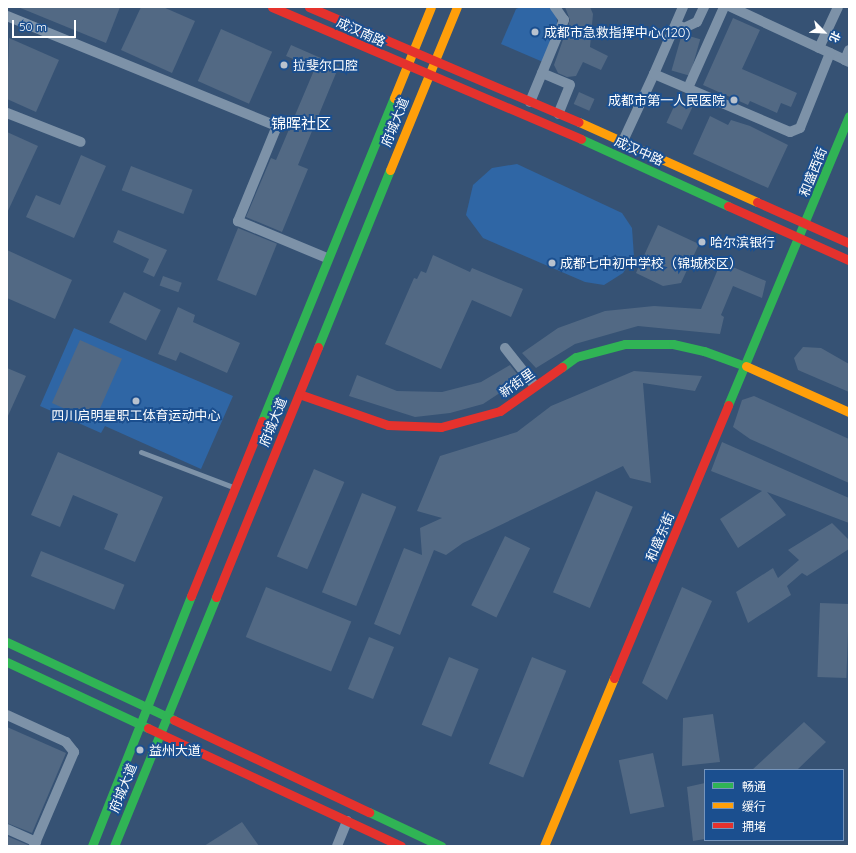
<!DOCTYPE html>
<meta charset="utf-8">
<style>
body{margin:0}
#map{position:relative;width:856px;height:853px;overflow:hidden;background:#365274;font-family:Quicksand,"Noto Sans SC",sans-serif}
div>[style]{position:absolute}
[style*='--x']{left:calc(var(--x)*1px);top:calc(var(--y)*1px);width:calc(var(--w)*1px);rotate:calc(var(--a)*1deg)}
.green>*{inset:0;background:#2f66a5}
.building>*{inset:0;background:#526984;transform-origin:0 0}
.lane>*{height:5px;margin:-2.5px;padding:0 2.5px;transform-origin:2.5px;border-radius:2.5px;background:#7d92a8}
.street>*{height:10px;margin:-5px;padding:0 5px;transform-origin:5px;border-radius:5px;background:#7d92a8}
.fast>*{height:9px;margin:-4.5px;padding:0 4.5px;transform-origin:4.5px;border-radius:4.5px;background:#30b455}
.slow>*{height:9px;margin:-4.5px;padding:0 4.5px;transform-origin:4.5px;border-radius:4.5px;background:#ff9f0a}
.jam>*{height:9px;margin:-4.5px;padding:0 4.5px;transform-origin:4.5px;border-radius:4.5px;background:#e5322d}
.dots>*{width:11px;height:11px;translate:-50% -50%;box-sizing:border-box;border:2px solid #1b4f8f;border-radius:50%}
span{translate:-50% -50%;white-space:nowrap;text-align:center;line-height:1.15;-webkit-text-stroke:4px #1b4f8f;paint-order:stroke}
.street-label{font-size:13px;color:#fff}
.poi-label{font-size:13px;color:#fff}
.left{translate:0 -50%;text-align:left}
.right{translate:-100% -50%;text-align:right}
.quarter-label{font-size:15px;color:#fff}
.frame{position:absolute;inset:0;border:8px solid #fff;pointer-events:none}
.legend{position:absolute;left:704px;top:769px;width:140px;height:72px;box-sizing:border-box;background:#1b4f8f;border:1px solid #7695bc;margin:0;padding:5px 7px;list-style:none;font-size:12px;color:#fff}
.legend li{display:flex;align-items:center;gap:8px;height:20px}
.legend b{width:20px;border:1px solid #7695bc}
.north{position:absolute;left:804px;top:12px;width:40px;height:40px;-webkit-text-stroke:3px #1b4f8f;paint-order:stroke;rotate:114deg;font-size:11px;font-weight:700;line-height:16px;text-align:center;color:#fff}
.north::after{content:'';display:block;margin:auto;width:14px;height:18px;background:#fff;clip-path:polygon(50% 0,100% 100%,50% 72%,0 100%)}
.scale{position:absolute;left:12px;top:20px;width:64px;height:18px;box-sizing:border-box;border:2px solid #fff;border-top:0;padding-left:5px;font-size:12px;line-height:14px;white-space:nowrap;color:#fff;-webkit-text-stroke:3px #1b4f8f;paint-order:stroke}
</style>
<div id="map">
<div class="green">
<i style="clip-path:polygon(521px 7px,550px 7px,556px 14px,558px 28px,543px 62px,501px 44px,516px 9px)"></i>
<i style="clip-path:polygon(517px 164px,622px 213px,632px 228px,634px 257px,623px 273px,604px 285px,585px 282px,483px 238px,466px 215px,473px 185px,492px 168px)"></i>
<i style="clip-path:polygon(74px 328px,233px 396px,201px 469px,105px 426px,101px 433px,40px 406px)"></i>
</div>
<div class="building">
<i style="clip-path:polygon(18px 7px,120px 7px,106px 43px)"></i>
<i style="clip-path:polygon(141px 7px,163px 7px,195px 21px,172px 73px,121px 50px)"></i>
<i style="clip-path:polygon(565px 7px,590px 7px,593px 14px,590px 47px,608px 56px,601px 70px,583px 62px,576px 76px,567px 77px,558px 73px,554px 65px,570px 20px)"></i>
<i style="clip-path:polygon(733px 18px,760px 30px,742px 69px,797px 93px,791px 107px,781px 103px,777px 113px,750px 101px,748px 105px,703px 85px)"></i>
<i style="left:221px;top:29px;width:56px;height:57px;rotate:24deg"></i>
<i style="left:682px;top:34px;width:19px;height:38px;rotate:16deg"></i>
<i style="clip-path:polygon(9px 38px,59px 60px,36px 112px,7px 99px)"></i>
<i style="clip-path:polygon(291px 45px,339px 66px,298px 165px,308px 169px,282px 232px,246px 217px,271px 158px,276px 160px,315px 68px,286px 56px)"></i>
<i style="left:579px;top:92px;width:17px;height:13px;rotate:24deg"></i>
<i style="left:677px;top:100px;width:17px;height:25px;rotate:25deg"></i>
<i style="clip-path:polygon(710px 116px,728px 125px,731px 120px,750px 126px,788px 145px,768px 188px,693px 154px)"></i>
<i style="clip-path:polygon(7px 132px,38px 146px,7px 213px)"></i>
<i style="clip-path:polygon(81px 155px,106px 166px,74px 238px,26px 217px,36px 195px,60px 205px)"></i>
<i style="left:131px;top:166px;width:66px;height:26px;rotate:21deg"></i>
<i style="clip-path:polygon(658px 225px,699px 244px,681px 283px,663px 286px,636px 273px)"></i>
<i style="left:238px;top:228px;width:42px;height:56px;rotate:22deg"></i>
<i style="clip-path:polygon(118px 230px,167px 250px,154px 277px,143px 272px,149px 259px,113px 242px)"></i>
<i style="clip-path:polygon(7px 250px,72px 280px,55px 319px,7px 298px)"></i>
<i style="clip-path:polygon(433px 255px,470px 272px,472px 268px,523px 289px,511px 317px,472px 300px,441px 369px,385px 344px,414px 278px,417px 279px,421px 271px,426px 273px)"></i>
<i style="clip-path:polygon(721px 262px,766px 281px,762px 298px,733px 286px,721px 315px,724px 317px,720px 334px,638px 326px,575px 344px,536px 368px,522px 353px,558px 328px,605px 311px,654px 306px,701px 309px)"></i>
<i style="left:163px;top:276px;width:20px;height:10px;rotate:20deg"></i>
<i style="left:124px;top:292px;width:41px;height:34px;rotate:26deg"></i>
<i style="clip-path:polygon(178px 307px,195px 315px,193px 322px,240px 343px,227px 373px,180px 352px,176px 361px,158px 354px)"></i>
<i style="left:80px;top:340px;width:46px;height:69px;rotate:24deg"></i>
<i style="clip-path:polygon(803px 347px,821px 348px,849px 364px,849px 392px,798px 370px,794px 358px)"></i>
<i style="clip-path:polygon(510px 365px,521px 379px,483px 404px,450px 413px,415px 417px,349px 396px,357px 375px,397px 391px,442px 392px,481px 382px)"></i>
<i style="clip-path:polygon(7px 368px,26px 376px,7px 418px)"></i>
<i style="clip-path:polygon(634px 371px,702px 376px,695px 391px,643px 383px,651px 483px,630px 478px,623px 466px,463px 543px,446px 555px,434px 550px,400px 635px,374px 624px,404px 548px,422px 555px,420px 528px,442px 518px,417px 511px,440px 456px,517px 432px,551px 406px)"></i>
<i style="clip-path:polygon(754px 396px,849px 439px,849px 483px,750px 439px,733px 427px,742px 400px)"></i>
<i style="clip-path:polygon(722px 442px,849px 498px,849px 523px,767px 492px,786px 515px,738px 548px,720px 519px,762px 491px,711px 471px)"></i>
<i style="clip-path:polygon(58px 452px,163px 497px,135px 562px,104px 549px,118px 514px,73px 495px,60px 527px,31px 515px)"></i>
<i style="left:314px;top:469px;width:33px;height:95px;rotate:23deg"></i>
<i style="left:596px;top:491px;width:40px;height:110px;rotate:23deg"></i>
<i style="left:362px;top:493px;width:37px;height:107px;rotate:22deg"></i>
<i style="clip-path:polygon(832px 523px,849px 540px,849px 549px,807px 576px,802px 573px,787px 586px,791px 595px,748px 623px,736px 592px,773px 568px,778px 578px,799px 560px,788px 550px)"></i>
<i style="left:505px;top:536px;width:28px;height:77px;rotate:26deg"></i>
<i style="left:41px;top:551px;width:90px;height:27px;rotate:22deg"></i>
<i style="left:266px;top:587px;width:92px;height:54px;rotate:22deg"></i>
<i style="clip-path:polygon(682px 587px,712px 601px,667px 700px,642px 683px)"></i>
<i style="left:820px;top:603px;width:29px;height:74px;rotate:2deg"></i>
<i style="left:369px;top:637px;width:27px;height:56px;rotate:22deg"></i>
<i style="left:449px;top:657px;width:32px;height:73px;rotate:22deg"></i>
<i style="left:532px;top:657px;width:37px;height:115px;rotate:22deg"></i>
<i style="clip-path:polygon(713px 714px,720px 762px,682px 766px,683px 718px)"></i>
<i style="clip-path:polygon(804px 722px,826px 742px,797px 770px,752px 770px)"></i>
<i style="clip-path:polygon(7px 727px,66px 753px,32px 833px,7px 823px)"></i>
<i style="left:653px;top:753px;width:55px;height:35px;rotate:78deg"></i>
<i style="clip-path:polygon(705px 783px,705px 839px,693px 841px,687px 787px)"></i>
<i style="clip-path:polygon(242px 822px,259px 846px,204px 846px)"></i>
<i style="clip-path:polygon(7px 836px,28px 845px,28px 846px,7px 846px)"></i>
</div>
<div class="lane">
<i style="--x:141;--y:452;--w:98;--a:20.8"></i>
</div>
<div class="street">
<i style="--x:731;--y:7;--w:126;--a:24.9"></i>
<i style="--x:7;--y:16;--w:292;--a:22.2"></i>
<i style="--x:277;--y:126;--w:103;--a:112.3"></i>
<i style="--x:238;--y:221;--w:96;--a:22.6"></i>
<i style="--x:676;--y:24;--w:9;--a:27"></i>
<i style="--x:684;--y:28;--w:14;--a:-25"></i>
<i style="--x:697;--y:22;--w:17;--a:-65"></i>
<i style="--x:819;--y:48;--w:45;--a:-65.1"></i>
<i style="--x:849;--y:50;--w:11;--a:112"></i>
<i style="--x:845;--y:60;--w:4;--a:27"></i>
<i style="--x:542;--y:73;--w:30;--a:23"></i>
<i style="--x:570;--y:85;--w:31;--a:112"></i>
<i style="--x:654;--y:74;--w:73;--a:-66.6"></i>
<i style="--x:688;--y:88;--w:89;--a:-66"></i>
<i style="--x:530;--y:102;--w:89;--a:-67.5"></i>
<i style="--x:564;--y:20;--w:16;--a:-125"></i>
<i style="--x:7;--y:113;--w:79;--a:21.4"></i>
<i style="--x:623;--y:141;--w:74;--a:-65.2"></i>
<i style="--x:654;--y:74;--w:148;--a:23.1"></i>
<i style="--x:790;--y:132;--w:11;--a:-22"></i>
<i style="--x:800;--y:128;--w:81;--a:-68.2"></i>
<i style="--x:505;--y:348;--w:48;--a:51.7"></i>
<i style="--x:7;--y:715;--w:65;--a:24.6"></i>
<i style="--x:66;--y:742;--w:13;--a:51"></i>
<i style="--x:74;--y:752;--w:102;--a:113.1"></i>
<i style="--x:7;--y:829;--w:32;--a:24"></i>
<i style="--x:337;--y:846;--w:27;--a:-68"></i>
</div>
<div class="fast">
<i style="--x:581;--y:139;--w:162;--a:24.5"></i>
<i style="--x:318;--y:347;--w:191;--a:-67.9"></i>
<i style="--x:562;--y:367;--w:17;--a:-36"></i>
<i style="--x:576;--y:357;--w:51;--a:-14.9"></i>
<i style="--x:625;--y:344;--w:48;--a:0"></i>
<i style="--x:673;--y:344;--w:32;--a:13"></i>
<i style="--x:704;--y:351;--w:44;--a:20.1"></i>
<i style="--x:728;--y:405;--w:313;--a:-67.3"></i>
<i style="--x:262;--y:421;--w:349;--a:-67.8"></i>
<i style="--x:7;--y:642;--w:184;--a:25"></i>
<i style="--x:7;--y:662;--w:156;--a:25.1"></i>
<i style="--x:369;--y:812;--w:80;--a:25.3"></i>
<i style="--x:92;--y:846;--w:269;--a:-68.4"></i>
<i style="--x:114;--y:846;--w:269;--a:-67.7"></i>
</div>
<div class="slow">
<i style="--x:394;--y:98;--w:98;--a:-67.9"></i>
<i style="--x:579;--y:122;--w:195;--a:24.2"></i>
<i style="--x:390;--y:170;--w:176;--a:-67.7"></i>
<i style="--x:746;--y:366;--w:113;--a:24.1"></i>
<i style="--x:544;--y:846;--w:182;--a:-67.4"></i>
</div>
<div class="jam">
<i style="--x:272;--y:7;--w:336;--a:23.1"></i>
<i style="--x:309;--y:7;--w:293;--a:23.1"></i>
<i style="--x:757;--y:202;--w:101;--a:24"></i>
<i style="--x:728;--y:206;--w:133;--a:24.1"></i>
<i style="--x:299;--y:394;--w:94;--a:19.2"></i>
<i style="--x:388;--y:425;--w:53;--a:2.2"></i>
<i style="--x:441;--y:427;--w:61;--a:-15.2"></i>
<i style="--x:500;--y:411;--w:76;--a:-35.4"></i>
<i style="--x:191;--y:596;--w:189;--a:-67.9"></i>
<i style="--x:216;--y:597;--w:270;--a:-67.8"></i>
<i style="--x:614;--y:678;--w:296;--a:-67.3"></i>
<i style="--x:174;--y:720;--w:216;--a:25.3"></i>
<i style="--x:148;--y:728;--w:279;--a:25"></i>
</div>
<div class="dots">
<i style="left:535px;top:32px;background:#b9c2ce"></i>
<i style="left:284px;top:65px;background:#b9c2ce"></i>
<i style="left:734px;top:100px;background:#b9c2ce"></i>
<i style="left:702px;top:242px;background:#b9c2ce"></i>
<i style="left:552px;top:263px;background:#b9c2ce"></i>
<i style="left:136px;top:401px;background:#b9c2ce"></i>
<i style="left:140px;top:750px;background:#b9c2ce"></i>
</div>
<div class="street-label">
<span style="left:361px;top:32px;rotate:24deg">成汉南路</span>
<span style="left:395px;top:122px;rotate:-68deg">府城大道</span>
<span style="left:639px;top:151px;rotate:24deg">成汉中路</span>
<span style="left:813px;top:172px;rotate:-68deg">和盛西街</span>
<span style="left:517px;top:383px;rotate:-35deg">新街里</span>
<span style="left:273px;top:422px;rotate:-68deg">府城大道</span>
<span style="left:660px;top:537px;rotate:-67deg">和盛东街</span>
<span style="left:123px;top:788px;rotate:-68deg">府城大道</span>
</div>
<div class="poi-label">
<span class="left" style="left:544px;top:32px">成都市急救指挥中心(120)</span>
<span class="left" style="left:293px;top:65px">拉斐尔口腔</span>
<span class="right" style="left:725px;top:100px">成都市第一人民医院</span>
<span class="left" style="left:710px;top:242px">哈尔滨银行</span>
<span class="left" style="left:560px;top:263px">成都七中初中学校（锦城校区）</span>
<span style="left:136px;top:415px">四川启明星职工体育运动中心</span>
<span class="left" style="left:149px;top:750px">益州大道</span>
</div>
<div class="quarter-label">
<span style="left:301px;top:124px">锦晖社区</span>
</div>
<div class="frame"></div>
<ul class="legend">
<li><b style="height:5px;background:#30b455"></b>畅通</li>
<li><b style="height:5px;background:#ff9f0a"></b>缓行</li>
<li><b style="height:5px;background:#e5322d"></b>拥堵</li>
</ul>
<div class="north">北</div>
<div class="scale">50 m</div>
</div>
